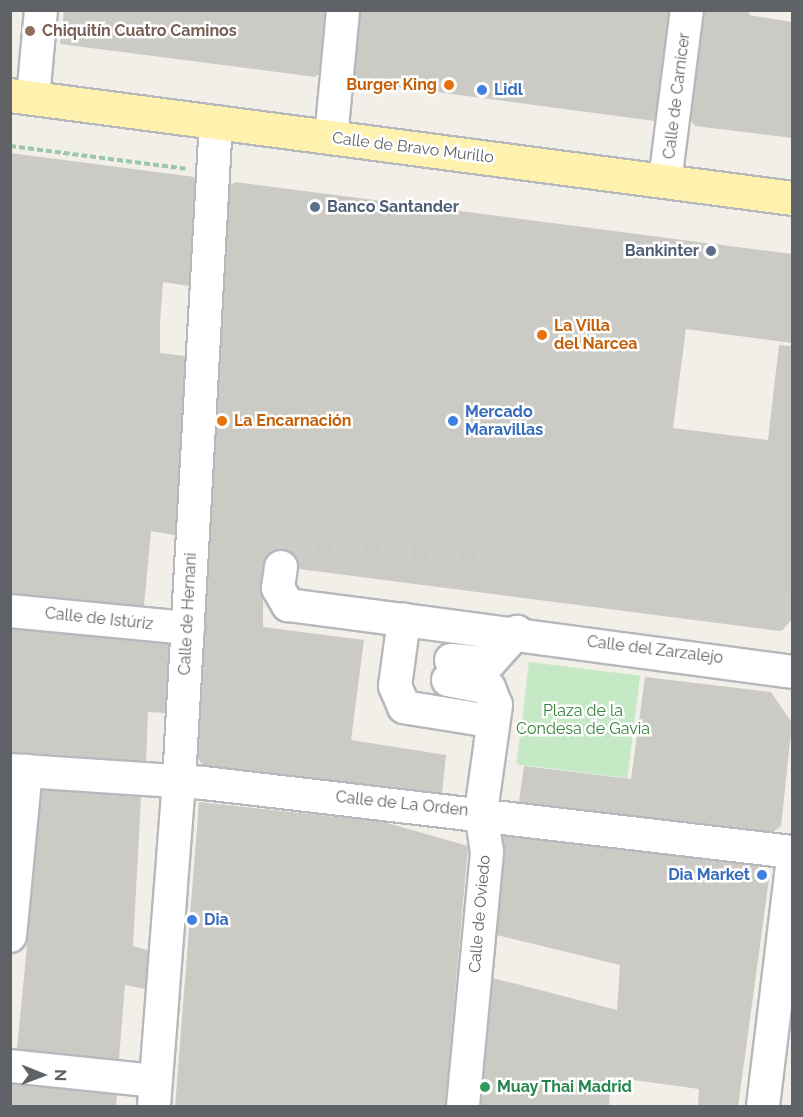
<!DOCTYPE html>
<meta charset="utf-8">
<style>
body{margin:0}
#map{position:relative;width:803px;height:1117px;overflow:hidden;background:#f1efe8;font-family:Raleway,sans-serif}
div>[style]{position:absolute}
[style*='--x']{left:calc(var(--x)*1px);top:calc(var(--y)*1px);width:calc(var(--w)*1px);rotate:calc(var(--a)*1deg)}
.green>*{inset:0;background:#c5e8c5;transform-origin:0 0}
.building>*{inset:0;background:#cccac5}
.minor-tunnel>*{height:32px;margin-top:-16px;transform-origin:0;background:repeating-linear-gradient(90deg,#ccccc8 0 32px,transparent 0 48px)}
.path>*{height:4px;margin-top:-2px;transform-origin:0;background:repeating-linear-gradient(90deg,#9cc7a9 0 6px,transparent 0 9px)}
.roads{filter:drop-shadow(2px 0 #b5b8bc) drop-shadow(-2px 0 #b5b8bc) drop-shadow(0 2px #b5b8bc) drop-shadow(0 -2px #b5b8bc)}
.minor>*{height:32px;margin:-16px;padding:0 16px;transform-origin:16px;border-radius:16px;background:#fff}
.major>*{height:33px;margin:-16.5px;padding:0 16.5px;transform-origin:16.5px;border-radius:16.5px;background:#fff2af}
.dots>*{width:16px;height:16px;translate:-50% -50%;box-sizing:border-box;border:3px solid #fff;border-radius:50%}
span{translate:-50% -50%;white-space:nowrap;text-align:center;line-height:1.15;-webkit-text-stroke:5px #fff;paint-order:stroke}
.education-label{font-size:16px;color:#785e54;font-weight:700}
.left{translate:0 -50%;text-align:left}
.food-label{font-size:16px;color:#c56008;font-weight:700}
.right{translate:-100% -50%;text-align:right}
.shop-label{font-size:16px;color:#366cbe;font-weight:700}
.street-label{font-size:16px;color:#5f6368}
.service-label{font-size:16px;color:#4e5e75;font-weight:700}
.park-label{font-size:16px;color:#348238}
.leisure-label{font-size:16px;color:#27864d;font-weight:700}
.frame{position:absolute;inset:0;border:12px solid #5f6368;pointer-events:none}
.north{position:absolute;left:12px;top:1045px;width:60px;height:60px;-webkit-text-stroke:4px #fff;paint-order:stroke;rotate:91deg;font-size:16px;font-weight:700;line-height:24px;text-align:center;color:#5f6368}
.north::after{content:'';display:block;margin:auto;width:21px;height:27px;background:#5f6368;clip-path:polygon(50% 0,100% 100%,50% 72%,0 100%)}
</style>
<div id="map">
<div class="green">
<i style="left:529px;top:662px;width:112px;height:103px;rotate:7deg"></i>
</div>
<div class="building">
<i style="clip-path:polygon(64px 10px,325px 10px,319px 74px,315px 77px,60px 44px)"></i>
<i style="clip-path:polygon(361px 10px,669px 10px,655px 121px,354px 81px)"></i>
<i style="clip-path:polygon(705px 10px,750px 10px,749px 15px,792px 22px,792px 138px,695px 126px,691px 121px)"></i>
<i style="clip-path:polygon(10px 153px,195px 177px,189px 286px,163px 282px,160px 322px,160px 353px,185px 356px,175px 535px,151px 531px,144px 606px,10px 593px)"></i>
<i style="clip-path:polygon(235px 182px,792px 254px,792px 343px,686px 329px,673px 428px,768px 440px,779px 345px,792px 346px,792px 620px,780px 631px,299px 569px,293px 553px,275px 550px,263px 564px,263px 627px,364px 640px,351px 740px,446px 755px,442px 793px,203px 765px,198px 759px,230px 186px)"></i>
<i style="clip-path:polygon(10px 629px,169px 644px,165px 713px,148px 712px,146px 761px,10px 752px)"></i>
<i style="clip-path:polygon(645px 677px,771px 692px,792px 723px,781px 826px,773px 832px,519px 802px,524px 766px,631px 779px)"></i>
<i style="clip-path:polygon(42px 790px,141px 797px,133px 946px,148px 950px,145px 989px,125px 985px,119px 1059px,17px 1049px)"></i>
<i style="clip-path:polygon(199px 802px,384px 822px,468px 846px,445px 1107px,175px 1107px)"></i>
<i style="clip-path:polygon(503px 836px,759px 866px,769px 879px,738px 1107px,698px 1107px,699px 1089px,611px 1077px,609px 1107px,481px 1107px,493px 978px,617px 1010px,620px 965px,497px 935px)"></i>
<i style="clip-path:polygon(10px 1084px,117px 1095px,116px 1107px,10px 1107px)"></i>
</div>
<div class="minor-tunnel">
<i style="--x:281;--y:567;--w:23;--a:-83"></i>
<i style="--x:284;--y:544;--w:495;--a:7.1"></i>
<i style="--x:775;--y:605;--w:21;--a:35"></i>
</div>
<div class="path">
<i style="--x:10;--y:146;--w:177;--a:7.4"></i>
</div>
<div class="roads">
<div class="minor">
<i style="--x:33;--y:98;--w:88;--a:-84.8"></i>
<i style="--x:331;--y:138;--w:129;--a:-84.6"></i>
<i style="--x:665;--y:181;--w:172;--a:-82.7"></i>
<i style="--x:281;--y:567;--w:21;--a:98"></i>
<i style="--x:278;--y:588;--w:20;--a:60"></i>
<i style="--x:288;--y:605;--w:117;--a:7.4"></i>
<i style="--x:10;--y:611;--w:179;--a:5.5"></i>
<i style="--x:451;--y:660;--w:38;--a:5"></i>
<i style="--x:489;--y:663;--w:42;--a:-47.9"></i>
<i style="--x:448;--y:680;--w:42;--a:11"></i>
<i style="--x:489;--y:688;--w:18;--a:68"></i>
<i style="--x:496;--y:705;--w:108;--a:98"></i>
<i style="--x:481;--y:812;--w:40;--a:81.5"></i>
<i style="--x:487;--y:852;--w:255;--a:95.4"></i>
<i style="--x:490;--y:721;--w:87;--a:-170.8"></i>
<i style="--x:404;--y:707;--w:23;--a:-113"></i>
<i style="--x:395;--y:686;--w:67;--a:-82.2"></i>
<i style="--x:404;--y:620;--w:391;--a:7.6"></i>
<i style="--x:10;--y:770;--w:194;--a:3.8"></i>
<i style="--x:204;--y:783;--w:592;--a:6.69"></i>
<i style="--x:10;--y:936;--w:166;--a:-84.5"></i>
<i style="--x:10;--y:1066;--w:146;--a:5.9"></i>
<i style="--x:154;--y:1106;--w:326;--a:-85.6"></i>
<i style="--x:179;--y:781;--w:660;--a:-86.79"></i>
<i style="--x:763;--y:1106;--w:243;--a:-83.1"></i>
</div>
<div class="major">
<i style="--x:10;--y:95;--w:789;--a:7.5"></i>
</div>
</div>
<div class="dots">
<i style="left:30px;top:31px;background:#8d6e63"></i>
<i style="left:449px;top:85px;background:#e8710a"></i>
<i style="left:482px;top:90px;background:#3f7fe0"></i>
<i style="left:315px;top:207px;background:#5c6f8a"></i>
<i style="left:711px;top:251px;background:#5c6f8a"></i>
<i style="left:542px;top:335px;background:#e8710a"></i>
<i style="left:222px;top:421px;background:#e8710a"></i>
<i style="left:453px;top:421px;background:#3f7fe0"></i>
<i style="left:762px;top:875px;background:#3f7fe0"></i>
<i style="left:192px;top:920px;background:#3f7fe0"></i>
<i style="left:485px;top:1087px;background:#2e9e5b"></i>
</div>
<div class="education-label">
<span class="left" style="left:42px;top:31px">Chiquitín Cuatro Caminos</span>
</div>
<div class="food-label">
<span class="right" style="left:437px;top:85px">Burger King</span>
<span class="left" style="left:554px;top:335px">La Villa<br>del Narcea</span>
<span class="left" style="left:234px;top:421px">La Encarnación</span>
</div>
<div class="shop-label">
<span class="left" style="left:494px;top:90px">Lidl</span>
<span class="left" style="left:465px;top:421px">Mercado<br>Maravillas</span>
<span class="right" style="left:750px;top:875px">Dia Market</span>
<span class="left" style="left:204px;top:920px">Dia</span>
</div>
<div class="street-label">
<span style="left:677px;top:96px;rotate:-83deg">Calle de Carnicer</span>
<span style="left:413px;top:148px;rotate:7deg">Calle de Bravo Murillo</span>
<span style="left:188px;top:614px;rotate:-87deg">Calle de Hernani</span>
<span style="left:99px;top:619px;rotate:6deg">Calle de Istúriz</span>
<span style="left:655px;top:650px;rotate:7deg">Calle del Zarzalejo</span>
<span style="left:402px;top:804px;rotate:6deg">Calle de La Orden</span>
<span style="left:480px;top:914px;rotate:-85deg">Calle de Oviedo</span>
</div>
<div class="service-label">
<span class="left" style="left:327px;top:207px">Banco Santander</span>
<span class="right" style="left:699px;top:251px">Bankinter</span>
</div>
<div class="park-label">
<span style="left:583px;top:720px">Plaza de la<br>Condesa de Gavia</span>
</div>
<div class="leisure-label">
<span class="left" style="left:497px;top:1087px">Muay Thai Madrid</span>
</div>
<div class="frame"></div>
<div class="north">N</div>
</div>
